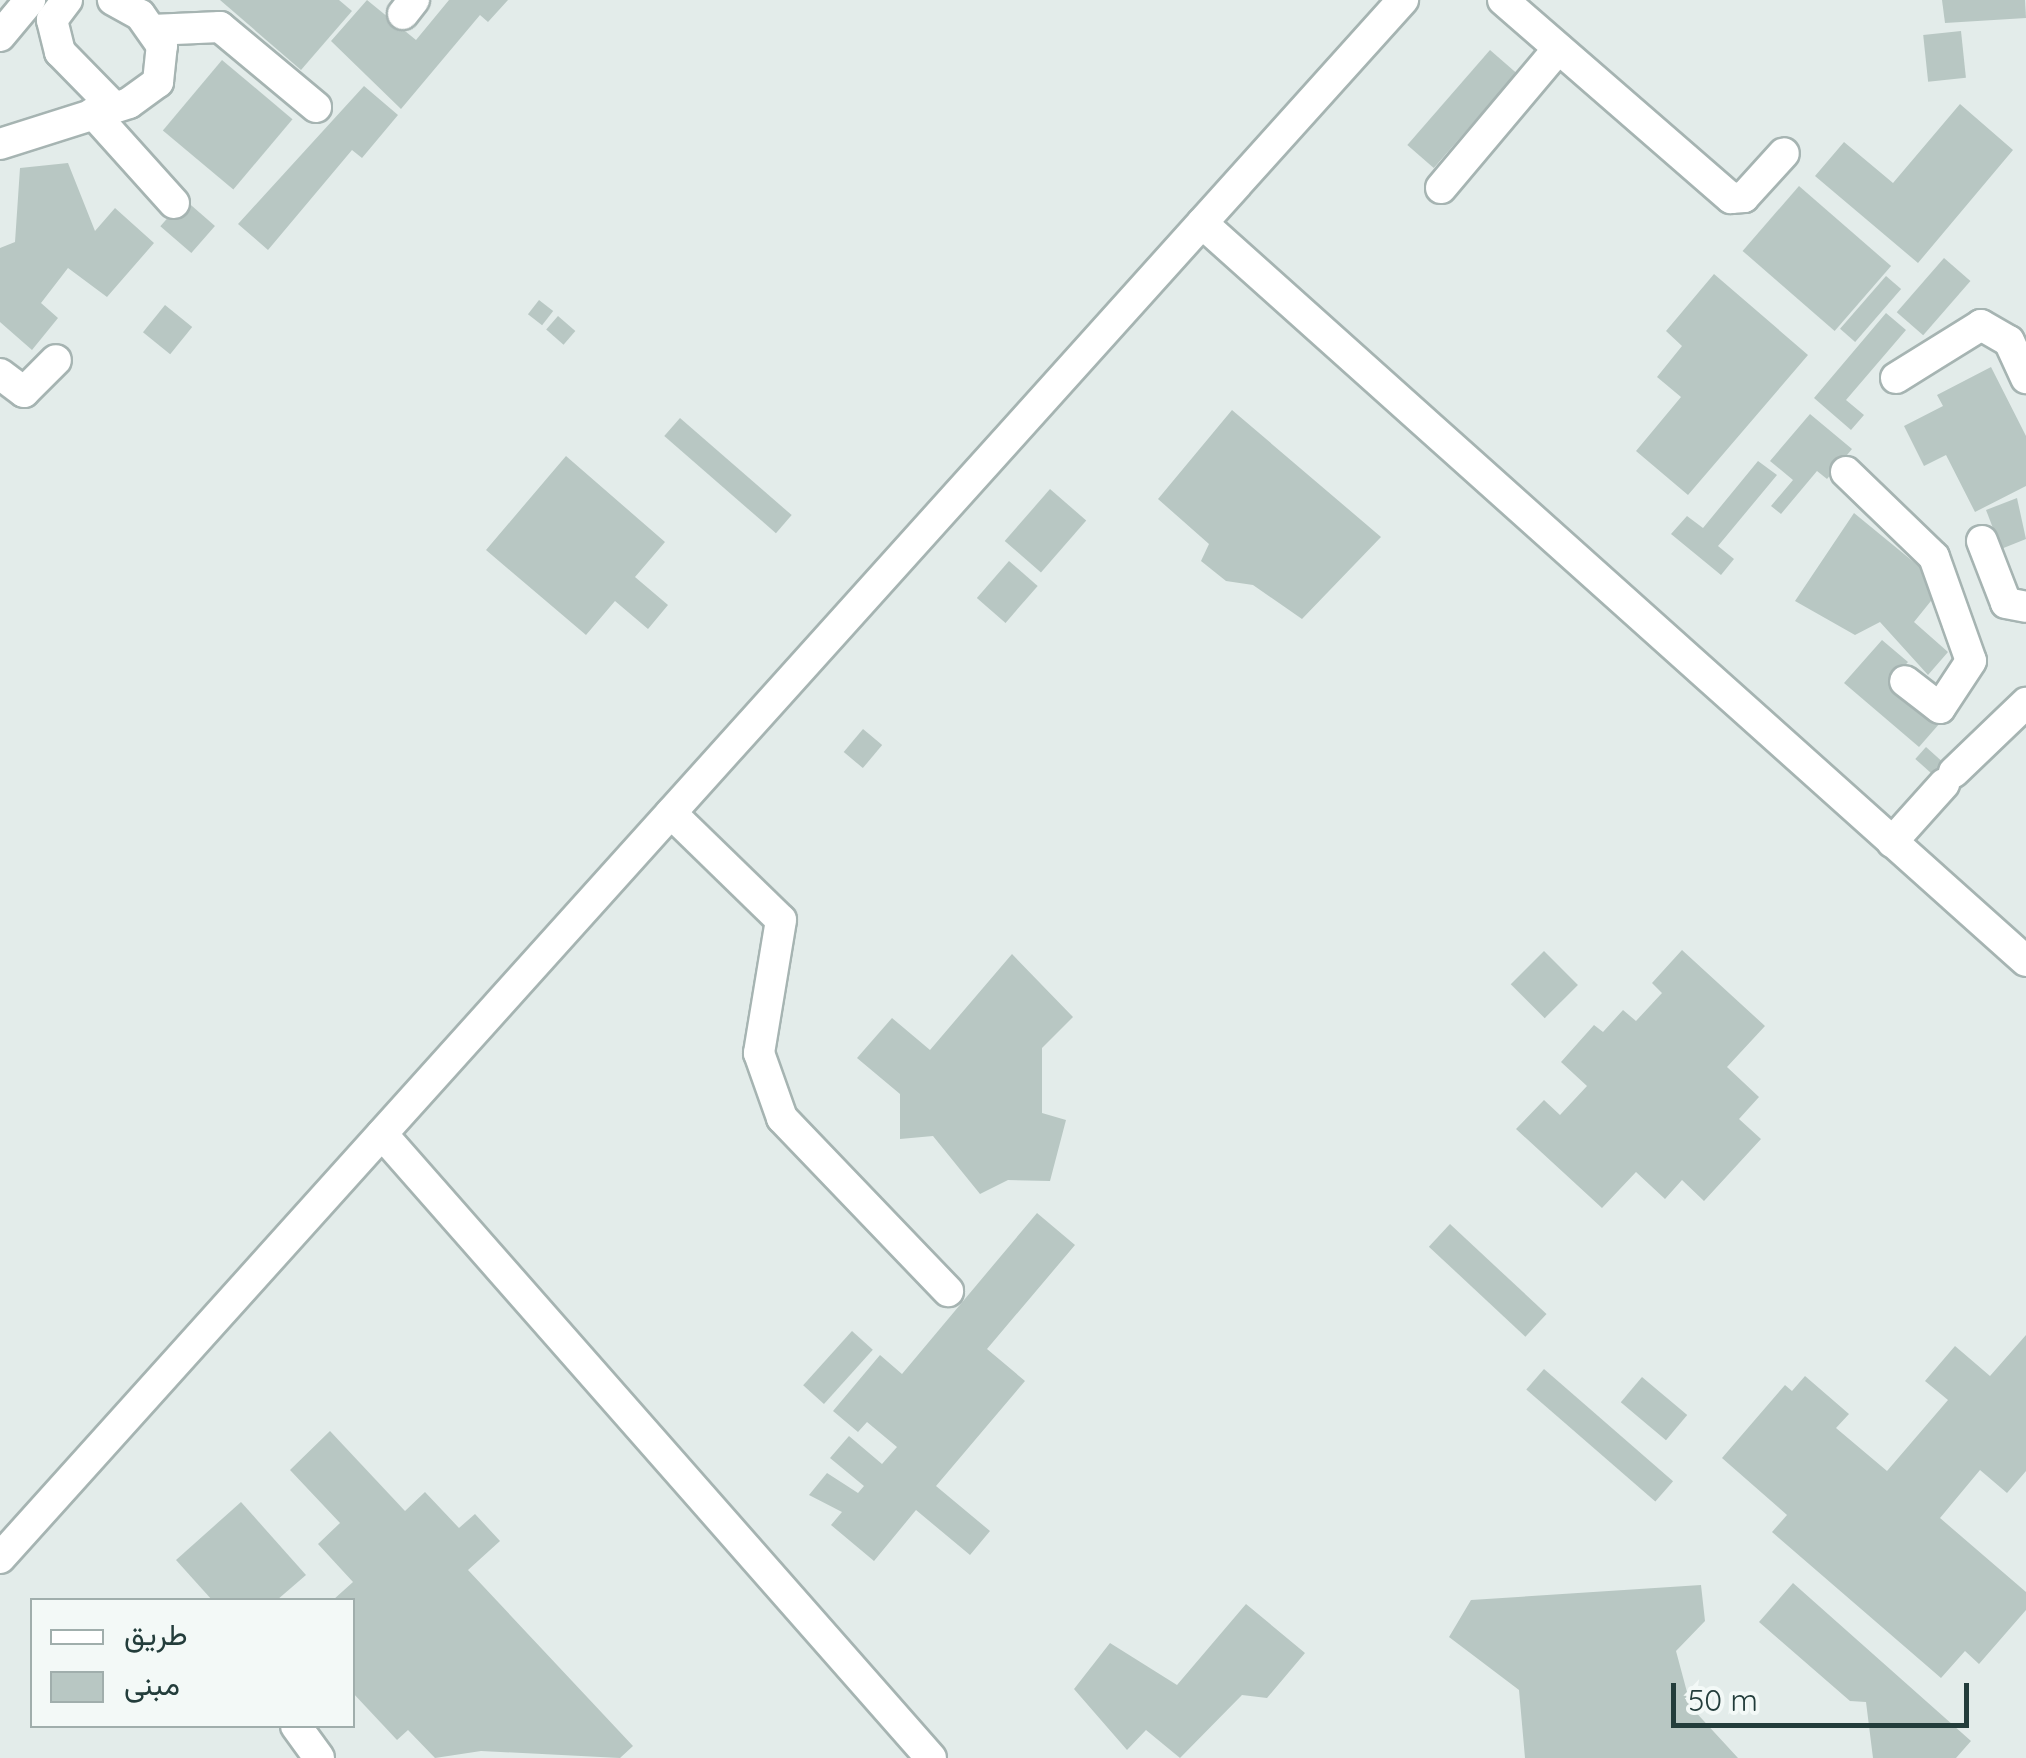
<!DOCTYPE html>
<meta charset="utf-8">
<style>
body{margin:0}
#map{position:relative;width:2026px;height:1758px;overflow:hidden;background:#e3ecea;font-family:Quicksand,Vazirmatn,sans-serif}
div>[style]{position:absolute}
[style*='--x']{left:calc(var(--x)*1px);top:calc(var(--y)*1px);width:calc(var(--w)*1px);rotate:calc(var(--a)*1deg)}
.building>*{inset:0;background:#b8c7c3;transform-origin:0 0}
.roads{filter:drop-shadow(2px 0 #a6b4b2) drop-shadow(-2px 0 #a6b4b2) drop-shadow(0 2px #a6b4b2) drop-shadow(0 -2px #a6b4b2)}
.minor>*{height:30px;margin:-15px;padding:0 15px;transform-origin:15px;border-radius:15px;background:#fff}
span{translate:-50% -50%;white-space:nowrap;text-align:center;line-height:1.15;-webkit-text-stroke:8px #f3f9f7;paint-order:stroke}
.legend{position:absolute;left:30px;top:1598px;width:325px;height:130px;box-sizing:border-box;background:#f3f9f7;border:2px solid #a0aeac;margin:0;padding:12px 18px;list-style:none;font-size:30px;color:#233d3b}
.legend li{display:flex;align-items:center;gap:20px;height:50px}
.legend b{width:50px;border:2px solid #a0aeac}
.scale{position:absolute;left:1671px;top:1683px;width:298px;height:45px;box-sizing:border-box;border:5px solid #233d3b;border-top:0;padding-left:12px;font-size:30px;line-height:35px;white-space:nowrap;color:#233d3b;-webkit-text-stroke:8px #f3f9f7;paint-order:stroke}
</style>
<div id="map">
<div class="building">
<i style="clip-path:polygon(220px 0,339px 0,352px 11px,301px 70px)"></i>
<i style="clip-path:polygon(367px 0,416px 40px,449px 0,508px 0,488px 22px,480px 15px,401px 109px,331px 41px)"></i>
<i style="clip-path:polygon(1942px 0,2025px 0,2026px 18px,1945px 23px)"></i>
<i style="left:1961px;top:31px;width:47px;height:38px;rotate:84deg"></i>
<i style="left:1490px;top:50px;width:35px;height:126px;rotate:41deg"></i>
<i style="left:222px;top:60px;width:92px;height:92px;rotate:40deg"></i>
<i style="clip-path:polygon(364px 86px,398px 115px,362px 158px,352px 150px,268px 250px,238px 224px)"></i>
<i style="clip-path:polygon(1960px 104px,2013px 150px,1918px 263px,1815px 176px,1844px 142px,1893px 183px)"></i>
<i style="clip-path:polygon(68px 163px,95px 231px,115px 208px,154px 243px,107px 297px,68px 268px,41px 303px,58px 318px,32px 350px,0 322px,0 248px,15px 242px,20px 168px)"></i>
<i style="left:1799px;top:186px;width:122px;height:86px;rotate:41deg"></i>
<i style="left:184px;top:199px;width:41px;height:36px;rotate:41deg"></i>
<i style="left:1944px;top:258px;width:35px;height:72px;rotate:41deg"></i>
<i style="clip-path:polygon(1714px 274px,1808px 355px,1688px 495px,1636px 451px,1681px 397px,1657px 377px,1682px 346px,1666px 331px)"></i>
<i style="left:1886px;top:276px;width:20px;height:70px;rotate:41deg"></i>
<i style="left:539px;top:300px;width:18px;height:18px;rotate:38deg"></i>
<i style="left:165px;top:305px;width:35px;height:35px;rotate:39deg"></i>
<i style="clip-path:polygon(1886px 313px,1906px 330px,1846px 400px,1864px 415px,1851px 430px,1814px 398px)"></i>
<i style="left:558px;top:316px;width:23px;height:18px;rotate:41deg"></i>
<i style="clip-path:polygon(1991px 367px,2026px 436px,2026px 486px,1975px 512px,1946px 455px,1924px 466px,1904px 426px,1943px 406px,1937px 395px)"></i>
<i style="clip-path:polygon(1232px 410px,1381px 537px,1302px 619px,1253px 585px,1226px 581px,1201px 561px,1209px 544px,1158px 499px)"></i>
<i style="clip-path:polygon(1810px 414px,1852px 449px,1827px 479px,1817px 471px,1781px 514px,1771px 506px,1793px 480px,1770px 461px)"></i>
<i style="left:680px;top:418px;width:148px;height:24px;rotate:41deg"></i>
<i style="clip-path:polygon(566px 456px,665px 542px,635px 577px,668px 605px,648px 629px,615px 601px,586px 635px,486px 550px)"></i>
<i style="clip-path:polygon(1758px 461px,1777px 475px,1718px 546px,1734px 559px,1721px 575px,1671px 534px,1687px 516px,1703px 528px)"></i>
<i style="left:1050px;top:489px;width:48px;height:69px;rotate:41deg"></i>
<i style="clip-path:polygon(2017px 498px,2026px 539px,2001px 549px,1986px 510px)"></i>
<i style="clip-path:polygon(1854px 513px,1943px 586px,1914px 622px,1948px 652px,1928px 675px,1880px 622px,1855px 635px,1795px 601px)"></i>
<i style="left:1009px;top:561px;width:38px;height:49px;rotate:41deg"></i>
<i style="clip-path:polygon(1882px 640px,1908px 662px,1891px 681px,1940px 723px,1919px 747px,1844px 683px)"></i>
<i style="left:863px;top:729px;width:25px;height:30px;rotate:40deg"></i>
<i style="left:1926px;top:747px;width:54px;height:16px;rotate:42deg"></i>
<i style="clip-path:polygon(1682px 950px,1765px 1026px,1727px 1067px,1759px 1097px,1739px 1119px,1761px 1139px,1704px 1201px,1682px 1180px,1665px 1199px,1636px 1172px,1602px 1208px,1516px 1129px,1544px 1100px,1560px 1115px,1587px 1086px,1561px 1062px,1594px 1025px,1603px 1032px,1623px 1010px,1636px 1021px,1662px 993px,1652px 983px)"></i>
<i style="left:1544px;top:951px;width:48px;height:47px;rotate:45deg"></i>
<i style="clip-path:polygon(1012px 954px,1073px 1017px,1042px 1048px,1042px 1113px,1066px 1120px,1050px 1181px,1008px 1180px,980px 1194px,933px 1136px,900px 1139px,900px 1094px,857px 1058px,892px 1018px,930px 1050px)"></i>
<i style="clip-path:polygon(1037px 1213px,1075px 1245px,987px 1349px,1025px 1381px,936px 1486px,990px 1531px,970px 1555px,916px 1510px,874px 1561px,831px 1525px,842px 1512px,809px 1495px,827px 1473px,858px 1493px,864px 1486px,830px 1458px,849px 1436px,882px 1464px,897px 1447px,867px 1422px,858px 1432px,833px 1411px,880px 1355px,902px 1374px)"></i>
<i style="left:1450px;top:1224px;width:132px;height:31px;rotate:43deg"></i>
<i style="left:852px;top:1331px;width:28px;height:73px;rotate:42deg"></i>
<i style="clip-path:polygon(2026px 1335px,2026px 1471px,2007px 1493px,1980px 1470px,1940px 1518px,2026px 1592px,2026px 1610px,1979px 1664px,1965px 1651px,1941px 1678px,1772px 1532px,1787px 1515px,1722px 1458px,1785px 1385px,1792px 1391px,1805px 1376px,1849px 1414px,1836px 1428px,1887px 1471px,1948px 1400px,1925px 1381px,1955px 1346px,1990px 1376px)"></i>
<i style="left:1544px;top:1369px;width:171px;height:27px;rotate:41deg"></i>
<i style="left:1642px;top:1377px;width:59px;height:33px;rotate:40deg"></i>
<i style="clip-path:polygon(330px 1431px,405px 1511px,425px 1492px,459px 1528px,475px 1514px,500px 1541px,468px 1570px,633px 1746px,620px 1758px,481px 1751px,435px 1758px,408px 1730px,397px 1740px,352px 1692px,352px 1600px,333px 1600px,353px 1582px,318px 1544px,340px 1523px,290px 1470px)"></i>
<i style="clip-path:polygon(241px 1502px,306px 1575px,277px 1600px,212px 1600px,176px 1560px)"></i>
<i style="clip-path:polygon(1793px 1583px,1971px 1741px,1956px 1758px,1873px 1758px,1866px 1702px,1850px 1701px,1759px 1622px)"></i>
<i style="clip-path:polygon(1701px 1585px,1705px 1621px,1676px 1651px,1691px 1707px,1738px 1758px,1525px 1758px,1519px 1690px,1449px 1637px,1471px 1600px)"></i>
<i style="clip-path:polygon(1246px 1604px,1305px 1653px,1267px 1698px,1242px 1695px,1180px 1758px,1146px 1730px,1127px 1750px,1074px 1689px,1110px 1643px,1177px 1685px)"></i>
</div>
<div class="roads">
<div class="minor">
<i style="--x:67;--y:0;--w:25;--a:127"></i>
<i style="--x:52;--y:20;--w:33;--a:76"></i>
<i style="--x:60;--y:52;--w:71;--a:45.6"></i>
<i style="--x:1503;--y:0;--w:302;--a:41"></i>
<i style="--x:1731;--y:198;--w:13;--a:-4"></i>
<i style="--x:1744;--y:197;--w:59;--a:-47.7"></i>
<i style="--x:403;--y:14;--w:18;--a:-52"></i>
<i style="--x:152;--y:30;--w:68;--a:-2.5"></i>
<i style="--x:220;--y:27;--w:125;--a:39.8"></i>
<i style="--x:0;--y:36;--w:47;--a:-50.2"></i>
<i style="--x:93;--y:113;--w:121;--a:48"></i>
<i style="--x:0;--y:144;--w:135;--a:-17.6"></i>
<i style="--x:129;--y:103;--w:36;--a:-36"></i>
<i style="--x:158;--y:82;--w:36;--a:-84"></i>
<i style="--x:162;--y:46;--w:38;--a:-125"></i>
<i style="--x:140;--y:15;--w:31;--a:-151"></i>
<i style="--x:1441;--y:188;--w:182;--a:-49.9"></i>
<i style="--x:1202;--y:223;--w:1106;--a:41.85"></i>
<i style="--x:0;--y:374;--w:30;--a:37"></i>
<i style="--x:24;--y:392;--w:45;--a:-45"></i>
<i style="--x:1896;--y:378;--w:100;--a:-31.9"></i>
<i style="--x:1981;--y:325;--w:32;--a:30"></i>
<i style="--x:2009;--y:341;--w:41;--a:65.3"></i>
<i style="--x:1846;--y:472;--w:122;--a:44"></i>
<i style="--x:1934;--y:557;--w:110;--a:70.4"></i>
<i style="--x:1971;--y:661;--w:56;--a:123.4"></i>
<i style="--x:1940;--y:708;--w:44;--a:-142.4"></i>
<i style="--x:1982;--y:541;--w:66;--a:68.8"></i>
<i style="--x:2006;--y:603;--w:20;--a:11"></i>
<i style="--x:1954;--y:772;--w:100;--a:-43.8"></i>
<i style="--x:671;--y:813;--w:153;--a:44.2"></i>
<i style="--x:781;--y:920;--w:135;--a:99.4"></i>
<i style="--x:759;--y:1053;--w:69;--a:70.5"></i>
<i style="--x:782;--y:1118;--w:240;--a:46.2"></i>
<i style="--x:1892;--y:842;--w:78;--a:-48.1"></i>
<i style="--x:382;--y:1134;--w:831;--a:48.66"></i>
<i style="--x:0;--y:1558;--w:2097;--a:-48"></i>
<i style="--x:296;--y:1726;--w:39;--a:54"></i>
</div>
</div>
<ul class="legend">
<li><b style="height:12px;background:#fff"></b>طريق</li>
<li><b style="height:28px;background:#b8c7c3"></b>مبنى</li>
</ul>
<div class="scale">50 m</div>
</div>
